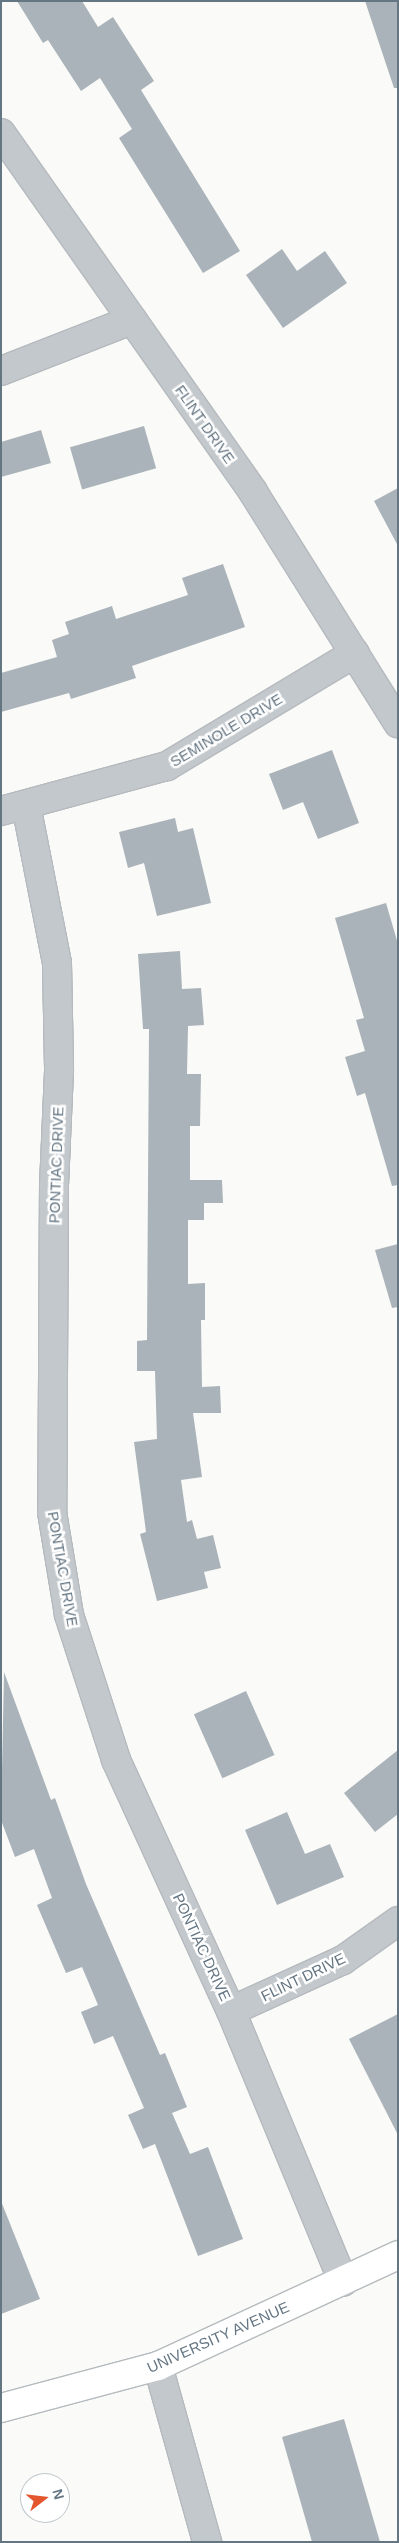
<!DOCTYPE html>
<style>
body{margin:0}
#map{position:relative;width:399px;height:2543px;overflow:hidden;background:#fafaf8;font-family:Arial,sans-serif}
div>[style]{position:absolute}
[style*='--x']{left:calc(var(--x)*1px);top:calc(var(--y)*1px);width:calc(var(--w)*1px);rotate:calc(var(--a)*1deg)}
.building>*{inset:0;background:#aab3b9;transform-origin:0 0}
.roads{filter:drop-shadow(1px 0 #b5babe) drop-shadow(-1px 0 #b5babe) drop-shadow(0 1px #b5babe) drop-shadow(0 -1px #b5babe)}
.minor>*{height:28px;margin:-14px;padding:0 14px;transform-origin:14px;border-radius:14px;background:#c3c8cc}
.major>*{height:28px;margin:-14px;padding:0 14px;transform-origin:14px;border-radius:14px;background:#fff}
span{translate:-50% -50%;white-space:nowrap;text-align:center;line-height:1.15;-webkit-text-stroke:5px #fff;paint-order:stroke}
.street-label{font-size:15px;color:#657683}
.frame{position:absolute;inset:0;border:2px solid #657683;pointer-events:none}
.north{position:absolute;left:20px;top:2473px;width:50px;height:50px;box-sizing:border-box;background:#fff;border:1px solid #c1c8cd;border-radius:50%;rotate:74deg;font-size:14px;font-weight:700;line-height:20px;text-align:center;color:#657683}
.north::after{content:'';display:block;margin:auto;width:18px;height:22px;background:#e4572e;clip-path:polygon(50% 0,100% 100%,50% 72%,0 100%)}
</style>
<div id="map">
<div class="building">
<i style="clip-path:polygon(17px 1px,82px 1px,98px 27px,113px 17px,154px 81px,141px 90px,240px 251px,203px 273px,119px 138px,132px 129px,100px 78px,81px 91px,48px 40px,43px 43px)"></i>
<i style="clip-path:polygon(365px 1px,398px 1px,398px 88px,394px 88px)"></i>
<i style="clip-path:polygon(282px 249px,297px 271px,325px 251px,347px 283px,283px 328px,246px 275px)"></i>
<i style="left:144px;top:426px;width:44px;height:77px;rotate:74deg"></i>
<i style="clip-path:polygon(41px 430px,51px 463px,1px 477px,1px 442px)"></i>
<i style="clip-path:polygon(398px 488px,398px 546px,374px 501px)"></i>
<i style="clip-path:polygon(223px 564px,245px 627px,132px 666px,136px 678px,71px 699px,69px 693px,1px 712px,1px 673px,57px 657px,52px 640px,69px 634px,65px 622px,112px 606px,116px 619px,188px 595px,182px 578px)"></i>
<i style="clip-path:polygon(332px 750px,359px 823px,318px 839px,303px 802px,283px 810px,269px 774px)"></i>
<i style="clip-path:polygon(175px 818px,178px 832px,193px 828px,211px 903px,157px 916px,144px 863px,128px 868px,119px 832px)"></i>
<i style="clip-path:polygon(386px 903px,398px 944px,398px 1185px,392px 1186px,365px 1093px,357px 1096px,345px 1057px,365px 1051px,356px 1020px,364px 1018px,335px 918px)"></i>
<i style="clip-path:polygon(180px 951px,182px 989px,201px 988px,204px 1025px,188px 1026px,187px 1074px,201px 1074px,200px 1126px,190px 1126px,190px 1180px,222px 1180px,223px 1203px,204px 1203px,204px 1220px,188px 1220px,188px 1284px,205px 1283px,205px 1320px,201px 1320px,202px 1387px,220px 1386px,221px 1413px,193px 1413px,202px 1477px,181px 1480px,187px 1522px,192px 1520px,197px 1539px,213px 1535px,221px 1568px,204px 1572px,208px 1588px,157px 1601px,140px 1534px,146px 1532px,134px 1442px,157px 1439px,155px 1371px,137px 1371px,137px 1341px,147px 1340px,149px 1029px,143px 1029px,138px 954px)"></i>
<i style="clip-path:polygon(398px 1244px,398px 1307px,392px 1308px,375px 1250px)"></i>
<i style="clip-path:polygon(4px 1672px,51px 1800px,55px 1798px,86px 1884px,160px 2055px,165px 2053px,187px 2107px,172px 2113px,190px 2154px,208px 2147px,243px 2239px,198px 2256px,155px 2144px,143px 2149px,128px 2115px,144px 2108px,113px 2036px,94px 2044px,81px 2012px,98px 2005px,82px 1967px,66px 1973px,37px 1905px,52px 1898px,34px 1849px,15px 1857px,1px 1820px)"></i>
<i style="left:246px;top:1691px;width:70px;height:57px;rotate:66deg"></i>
<i style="clip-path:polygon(398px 1750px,398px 1814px,375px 1832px,344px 1793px)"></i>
<i style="clip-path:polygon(287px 1812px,305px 1854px,330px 1844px,344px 1877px,277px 1905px,245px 1830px)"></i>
<i style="clip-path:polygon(398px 2014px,398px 2135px,349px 2039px)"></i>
<i style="clip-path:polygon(1px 2201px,40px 2299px,1px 2314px)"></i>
<i style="clip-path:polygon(344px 2419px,380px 2542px,312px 2542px,282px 2437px)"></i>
</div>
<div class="roads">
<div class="minor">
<i style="--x:1;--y:133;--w:439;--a:54.9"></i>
<i style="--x:253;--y:492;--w:273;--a:57.9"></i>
<i style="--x:1;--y:371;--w:141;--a:-21.3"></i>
<i style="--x:26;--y:805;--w:161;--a:78.9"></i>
<i style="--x:57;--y:963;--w:108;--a:88.9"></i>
<i style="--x:59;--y:1071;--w:113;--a:92.5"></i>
<i style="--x:54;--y:1184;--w:328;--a:90.3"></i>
<i style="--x:52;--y:1512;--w:104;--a:80.6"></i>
<i style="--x:69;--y:1615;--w:152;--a:72"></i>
<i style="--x:116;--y:1760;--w:276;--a:65.4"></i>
<i style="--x:231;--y:2011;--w:293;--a:67.5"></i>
<i style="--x:1;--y:811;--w:172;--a:-15.2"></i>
<i style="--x:167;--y:766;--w:219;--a:-31"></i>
<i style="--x:231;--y:2011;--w:123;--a:-24.5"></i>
<i style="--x:343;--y:1960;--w:67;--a:-35.3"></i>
<i style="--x:158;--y:2366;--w:183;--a:74.4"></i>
</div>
<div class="major">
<i style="--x:1;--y:2408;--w:163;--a:-15"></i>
<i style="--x:158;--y:2366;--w:264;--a:-24.8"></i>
</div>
</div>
<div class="street-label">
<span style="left:205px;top:424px;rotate:55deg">FLINT DRIVE</span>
<span style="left:226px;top:730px;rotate:-31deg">SEMINOLE DRIVE</span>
<span style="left:56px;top:1165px;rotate:-88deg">PONTIAC DRIVE</span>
<span style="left:63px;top:1569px;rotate:80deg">PONTIAC DRIVE</span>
<span style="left:202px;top:1947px;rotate:65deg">PONTIAC DRIVE</span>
<span style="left:303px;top:1977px;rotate:-26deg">FLINT DRIVE</span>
<span style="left:218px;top:2337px;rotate:-24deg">UNIVERSITY AVENUE</span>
</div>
<div class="frame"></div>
<div class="north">N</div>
</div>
